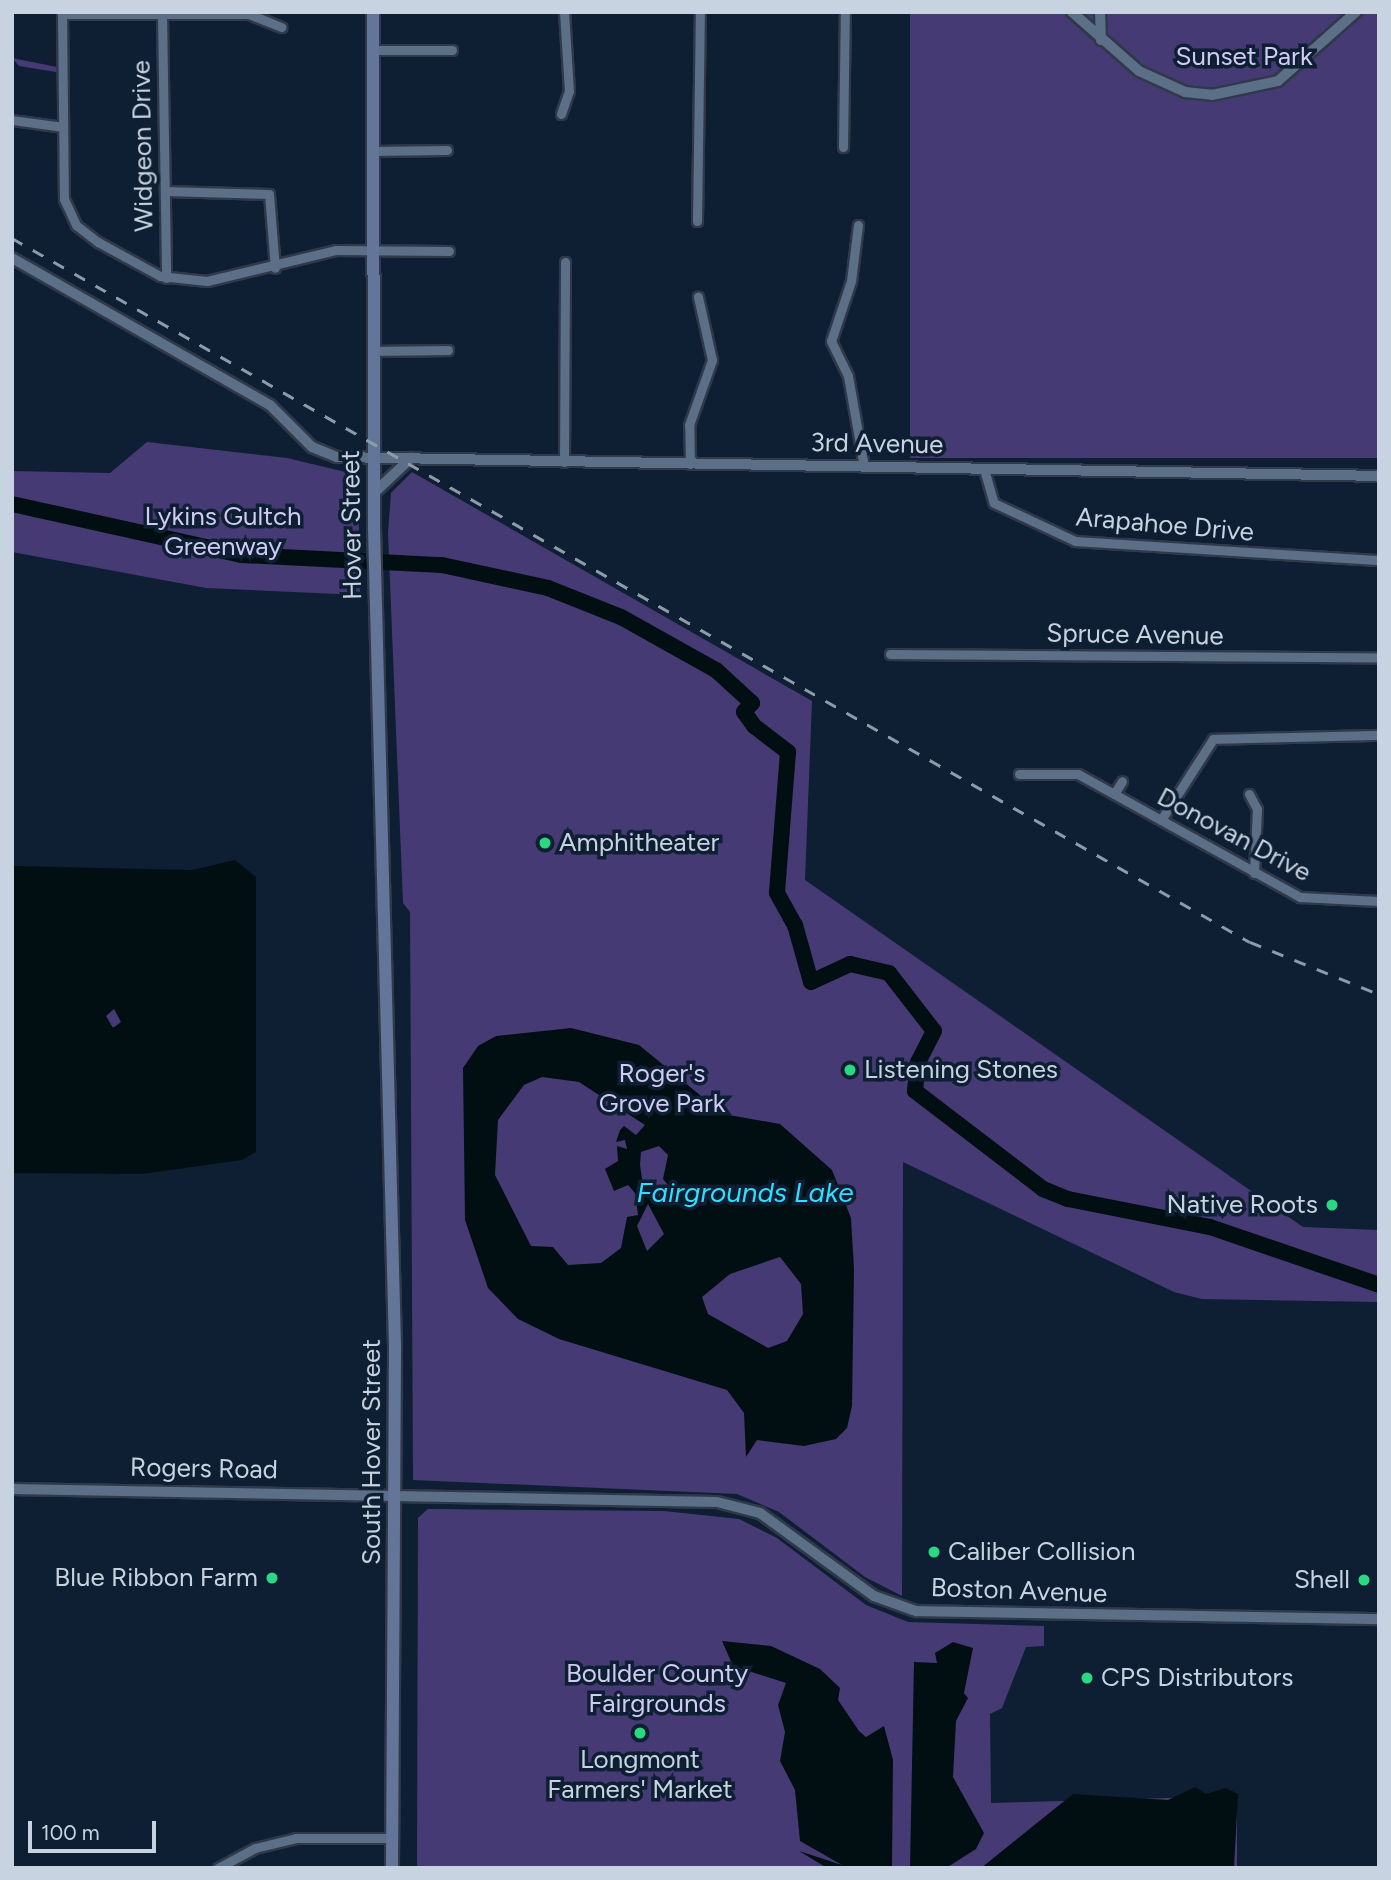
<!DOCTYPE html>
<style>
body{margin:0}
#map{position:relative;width:1391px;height:1880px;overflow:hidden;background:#0e1f33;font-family:Figtree,sans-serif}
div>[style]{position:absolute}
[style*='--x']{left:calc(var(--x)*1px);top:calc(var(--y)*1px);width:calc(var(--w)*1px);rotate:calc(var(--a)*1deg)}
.green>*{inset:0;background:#463a74;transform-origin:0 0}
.round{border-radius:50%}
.water>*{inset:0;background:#020f12}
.river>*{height:16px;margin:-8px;padding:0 8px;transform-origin:8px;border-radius:8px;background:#020f12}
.roads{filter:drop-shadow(2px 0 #30394a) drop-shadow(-2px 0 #30394a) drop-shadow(0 2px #30394a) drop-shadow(0 -2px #30394a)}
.minor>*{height:9px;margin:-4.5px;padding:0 4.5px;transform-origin:4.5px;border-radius:4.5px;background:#5b6f87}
.tertiary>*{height:10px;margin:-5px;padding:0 5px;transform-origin:5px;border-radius:5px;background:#5b6f87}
.secondary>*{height:12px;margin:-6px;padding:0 6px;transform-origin:6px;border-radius:6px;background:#637699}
.rail>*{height:2.5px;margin-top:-1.25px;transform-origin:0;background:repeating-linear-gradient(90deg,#8e9bab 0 12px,transparent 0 24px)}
.dots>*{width:19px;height:19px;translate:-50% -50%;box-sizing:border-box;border:4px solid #0e1f33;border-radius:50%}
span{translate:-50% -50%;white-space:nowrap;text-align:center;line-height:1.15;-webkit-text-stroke:7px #0e1f33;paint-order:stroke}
.park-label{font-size:26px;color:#cfcbf3}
.street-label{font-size:26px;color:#c8d3e1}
.poi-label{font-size:26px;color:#c8d3e1}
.left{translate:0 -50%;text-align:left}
.right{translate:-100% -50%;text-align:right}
.water-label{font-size:28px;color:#30defd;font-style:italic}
.frame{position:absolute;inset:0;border:14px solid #c8d3e1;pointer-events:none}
.scale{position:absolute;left:28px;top:1821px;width:128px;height:32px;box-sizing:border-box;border:4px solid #c8d3e1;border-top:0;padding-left:9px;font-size:21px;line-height:24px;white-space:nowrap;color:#c8d3e1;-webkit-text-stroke:5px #0e1f33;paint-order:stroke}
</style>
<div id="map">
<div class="green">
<i style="left:910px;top:12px;width:469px;height:446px"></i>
<i style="clip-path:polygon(12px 58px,62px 68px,62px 73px,19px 66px)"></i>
<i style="clip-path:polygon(147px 442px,287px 458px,358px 475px,360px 595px,206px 588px,12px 552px,12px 471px,110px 473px)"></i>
<i style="clip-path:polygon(412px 472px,812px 701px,805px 880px,1303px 1227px,1379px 1230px,1379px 1302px,1202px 1299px,1174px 1292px,903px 1162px,902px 1596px,865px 1577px,779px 1512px,737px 1494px,413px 1480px,410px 912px,403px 903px,388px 533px,391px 493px)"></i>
<i class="round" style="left:104px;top:1009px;width:18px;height:18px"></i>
<i style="clip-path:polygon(428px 1509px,664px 1511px,739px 1519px,777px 1538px,866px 1605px,908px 1622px,1044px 1626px,1044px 1646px,1026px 1647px,1002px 1708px,990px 1714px,991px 1803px,1237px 1796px,1237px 1868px,417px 1868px,418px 1518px)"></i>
</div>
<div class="water">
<i style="clip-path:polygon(evenodd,235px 860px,256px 877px,256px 1152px,242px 1160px,142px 1174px,12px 1173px,12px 866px,192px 870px,235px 860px,114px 1009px,121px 1022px,113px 1028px,106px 1016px,114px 1009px)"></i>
<i style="clip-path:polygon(evenodd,571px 1028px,639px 1045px,723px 1114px,780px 1124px,832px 1170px,851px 1218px,854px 1269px,852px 1406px,847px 1428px,836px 1439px,804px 1446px,757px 1440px,746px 1457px,744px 1413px,727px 1390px,559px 1339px,518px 1319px,488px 1288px,465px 1220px,463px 1068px,478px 1046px,496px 1036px,571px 1028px,542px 1077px,579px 1082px,645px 1125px,636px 1135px,624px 1126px,620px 1130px,616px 1142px,625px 1140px,627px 1149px,617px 1146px,618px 1161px,605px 1169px,614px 1191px,628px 1185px,635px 1193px,638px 1215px,627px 1217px,621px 1248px,601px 1263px,568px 1265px,553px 1247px,531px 1246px,495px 1175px,498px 1120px,524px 1085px,542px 1077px,571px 1028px,659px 1146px,668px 1155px,663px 1179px,673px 1191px,660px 1205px,644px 1192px,640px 1165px,641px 1152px,659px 1146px,571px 1028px,648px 1204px,664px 1234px,647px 1251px,637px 1226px,648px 1204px,571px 1028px,780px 1257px,801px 1284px,803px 1314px,787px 1341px,768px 1348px,708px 1314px,702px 1297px,730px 1274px,780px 1257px)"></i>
<i style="clip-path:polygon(722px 1641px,771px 1646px,820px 1669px,840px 1688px,838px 1700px,859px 1731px,866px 1737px,884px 1726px,893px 1760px,892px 1868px,827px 1868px,799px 1851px,842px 1865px,800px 1841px,795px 1790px,780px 1761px,785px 1732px,778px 1705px,786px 1683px,733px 1666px)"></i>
<i style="clip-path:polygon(953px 1642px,973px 1648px,964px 1693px,968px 1698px,956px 1721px,953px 1777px,984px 1833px,976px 1849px,946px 1868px,910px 1868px,914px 1662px,937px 1663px,935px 1653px)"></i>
<i style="clip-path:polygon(1195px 1787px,1206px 1794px,1226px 1788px,1238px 1794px,1234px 1868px,981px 1868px,1073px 1794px,1168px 1800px)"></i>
</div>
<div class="river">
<i style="--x:12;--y:504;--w:236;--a:12.5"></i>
<i style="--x:242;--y:555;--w:200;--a:2.9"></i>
<i style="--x:442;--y:565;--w:108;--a:12.2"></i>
<i style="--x:548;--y:588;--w:79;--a:21.7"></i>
<i style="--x:621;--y:617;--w:109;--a:29.2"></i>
<i style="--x:716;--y:670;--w:49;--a:42.5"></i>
<i style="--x:752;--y:703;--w:12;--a:132"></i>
<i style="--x:744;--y:712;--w:17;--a:54"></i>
<i style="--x:754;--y:726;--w:43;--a:37.4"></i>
<i style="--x:788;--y:752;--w:141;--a:94.5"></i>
<i style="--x:777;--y:893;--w:37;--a:61"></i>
<i style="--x:795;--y:925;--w:59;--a:74.3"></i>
<i style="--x:811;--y:982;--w:43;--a:-24.8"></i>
<i style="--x:850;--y:964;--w:40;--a:13"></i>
<i style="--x:889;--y:973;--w:73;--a:52.2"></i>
<i style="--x:934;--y:1031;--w:35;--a:117"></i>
<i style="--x:918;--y:1062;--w:29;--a:96"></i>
<i style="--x:915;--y:1091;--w:161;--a:37.4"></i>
<i style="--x:1043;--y:1189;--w:27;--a:22"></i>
<i style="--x:1068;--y:1199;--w:145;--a:11.2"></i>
<i style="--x:1210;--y:1227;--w:179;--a:18.9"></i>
</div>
<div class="roads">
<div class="minor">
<i style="--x:62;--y:12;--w:187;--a:89.4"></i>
<i style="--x:64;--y:199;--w:29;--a:65"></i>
<i style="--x:76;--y:225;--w:28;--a:38"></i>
<i style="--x:98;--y:242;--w:71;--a:28.7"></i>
<i style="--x:160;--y:276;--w:47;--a:6.1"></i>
<i style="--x:207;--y:281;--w:133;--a:-13.5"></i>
<i style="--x:336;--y:250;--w:113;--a:0.5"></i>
<i style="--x:62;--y:14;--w:187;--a:0"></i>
<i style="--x:249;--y:14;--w:35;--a:22"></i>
<i style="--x:162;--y:14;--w:264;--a:89.1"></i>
<i style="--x:373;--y:50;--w:79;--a:0"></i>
<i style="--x:561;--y:114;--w:24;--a:-71"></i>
<i style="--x:569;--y:91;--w:79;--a:-93.6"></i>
<i style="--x:12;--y:120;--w:51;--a:7.8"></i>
<i style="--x:843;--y:147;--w:135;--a:-89.2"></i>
<i style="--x:373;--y:151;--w:74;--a:-0.8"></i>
<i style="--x:165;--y:191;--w:104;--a:1.7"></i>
<i style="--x:269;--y:194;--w:74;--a:85.4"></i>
<i style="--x:697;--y:221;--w:209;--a:-89.2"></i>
<i style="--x:858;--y:225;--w:56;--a:97.1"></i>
<i style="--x:851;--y:281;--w:63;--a:108.4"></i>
<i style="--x:831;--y:341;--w:39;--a:64"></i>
<i style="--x:848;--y:376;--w:92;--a:80"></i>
<i style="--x:374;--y:351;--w:74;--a:-0.8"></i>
<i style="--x:564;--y:462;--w:200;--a:-89.7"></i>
<i style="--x:690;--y:464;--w:39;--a:-91"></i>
<i style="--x:689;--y:425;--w:69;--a:-70.5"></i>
<i style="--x:712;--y:360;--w:65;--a:-102.5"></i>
<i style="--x:984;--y:469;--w:35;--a:74"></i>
<i style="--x:994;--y:503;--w:89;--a:25.1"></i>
<i style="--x:1075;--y:541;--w:305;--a:3.6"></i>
<i style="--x:890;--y:654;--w:489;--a:0.4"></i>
<i style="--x:1019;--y:774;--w:59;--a:0"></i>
<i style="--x:1078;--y:774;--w:254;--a:29"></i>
<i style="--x:1300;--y:897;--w:79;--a:2.9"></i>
<i style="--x:1114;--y:794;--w:15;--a:-58"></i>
<i style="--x:1249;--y:794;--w:17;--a:62"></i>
<i style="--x:1257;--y:809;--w:64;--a:92.7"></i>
<i style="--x:1161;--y:820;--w:96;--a:-57.3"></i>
<i style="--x:1213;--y:739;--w:166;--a:-1.4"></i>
<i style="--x:218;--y:1868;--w:42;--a:-28.4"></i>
<i style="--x:255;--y:1848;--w:42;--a:-13.7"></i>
<i style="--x:296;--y:1838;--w:97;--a:0"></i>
</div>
<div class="tertiary">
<i style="--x:1072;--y:12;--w:89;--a:41.4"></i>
<i style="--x:1139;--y:71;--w:51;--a:24.5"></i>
<i style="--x:1185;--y:92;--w:27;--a:6"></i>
<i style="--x:1212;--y:95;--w:67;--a:-12"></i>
<i style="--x:1278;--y:81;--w:104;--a:-41.5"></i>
<i style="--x:1100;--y:12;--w:28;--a:88"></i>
<i style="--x:12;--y:258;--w:297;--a:29.7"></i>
<i style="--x:270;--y:405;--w:59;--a:45"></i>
<i style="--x:312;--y:447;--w:27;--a:22"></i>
<i style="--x:337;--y:457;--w:1042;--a:1.04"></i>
<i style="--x:374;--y:493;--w:51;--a:-43.4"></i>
<i style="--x:12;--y:1489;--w:705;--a:1.06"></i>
<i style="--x:717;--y:1502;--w:44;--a:14.3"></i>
<i style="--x:760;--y:1513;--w:141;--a:36.1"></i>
<i style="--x:874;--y:1596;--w:45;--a:19.7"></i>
<i style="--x:916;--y:1611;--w:463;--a:1"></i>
</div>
<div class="secondary">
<i style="--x:373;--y:12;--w:516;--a:89.89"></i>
<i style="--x:374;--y:528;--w:819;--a:88.53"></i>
<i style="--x:395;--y:1347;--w:521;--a:90.33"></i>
</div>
</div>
<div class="rail">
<i style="--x:12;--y:238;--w:1424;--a:29.63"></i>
<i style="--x:1250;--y:942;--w:139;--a:22"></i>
</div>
<div class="dots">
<i style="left:545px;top:843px;background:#2ad884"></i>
<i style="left:850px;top:1070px;background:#2ad884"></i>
<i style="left:1332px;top:1205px;background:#2ad884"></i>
<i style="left:934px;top:1552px;background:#2ad884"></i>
<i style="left:272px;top:1578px;background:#2ad884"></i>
<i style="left:1364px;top:1580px;background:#2ad884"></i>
<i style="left:1087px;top:1678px;background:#2ad884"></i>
<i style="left:640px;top:1733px;background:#2ad884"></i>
</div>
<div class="park-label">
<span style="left:1244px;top:57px">Sunset Park</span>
<span style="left:223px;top:532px">Lykins Gultch<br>Greenway</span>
<span style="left:662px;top:1089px">Roger's<br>Grove Park</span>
<span style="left:657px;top:1689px">Boulder County<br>Fairgrounds</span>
</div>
<div class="street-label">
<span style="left:143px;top:146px;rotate:-91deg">Widgeon Drive</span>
<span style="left:877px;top:444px;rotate:1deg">3rd Avenue</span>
<span style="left:352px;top:525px;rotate:-91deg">Hover Street</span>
<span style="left:1165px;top:525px;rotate:5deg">Arapahoe Drive</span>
<span style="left:1135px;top:635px;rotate:1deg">Spruce Avenue</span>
<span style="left:1234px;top:835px;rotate:28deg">Donovan Drive</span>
<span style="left:372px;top:1452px;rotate:-90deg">South Hover Street</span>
<span style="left:204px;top:1469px;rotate:1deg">Rogers Road</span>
<span style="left:1019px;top:1591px;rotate:2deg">Boston Avenue</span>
</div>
<div class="poi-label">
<span class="left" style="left:559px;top:843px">Amphitheater</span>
<span class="left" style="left:864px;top:1070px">Listening Stones</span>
<span class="right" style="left:1318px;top:1205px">Native Roots</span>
<span class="left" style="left:948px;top:1552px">Caliber Collision</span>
<span class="right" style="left:258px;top:1578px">Blue Ribbon Farm</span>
<span class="right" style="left:1350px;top:1580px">Shell</span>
<span class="left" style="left:1101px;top:1678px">CPS Distributors</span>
<span style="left:640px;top:1775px">Longmont<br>Farmers' Market</span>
</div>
<div class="water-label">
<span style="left:745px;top:1192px">Fairgrounds Lake</span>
</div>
<div class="frame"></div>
<div class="scale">100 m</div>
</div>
